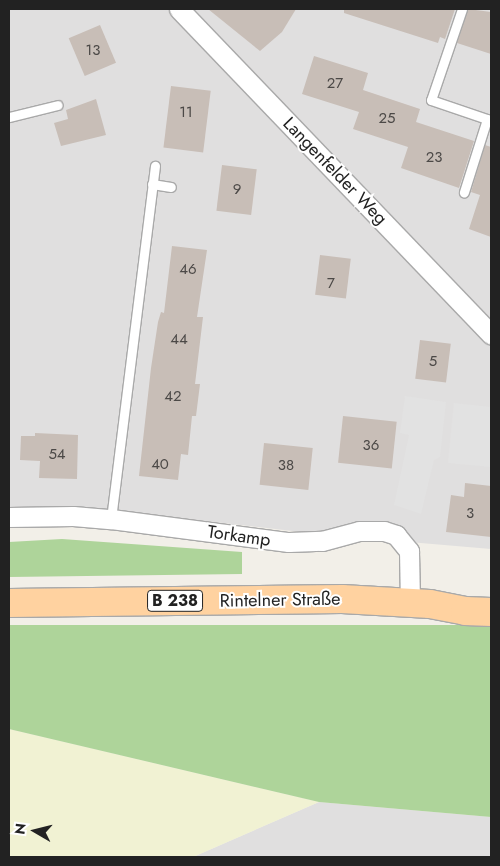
<!DOCTYPE html>
<meta charset="utf-8">
<style>
body{margin:0}
#map{position:relative;width:500px;height:866px;overflow:hidden;background:#f2efe8;font-family:Jost,sans-serif}
div>[style]{position:absolute}
[style*='--x']{left:calc(var(--x)*1px);top:calc(var(--y)*1px);width:calc(var(--w)*1px);rotate:calc(var(--a)*1deg)}
.residential>*{inset:0;background:#e0dfdf}
.farmland>*{inset:0;background:#f1f2d3}
.forest>*{inset:0;background:#aed49a}
.parking>*{inset:0;background:#e2e2e2}
.building>*{inset:0;background:#c8beb7;transform-origin:0 0}
.roads{filter:drop-shadow(1px 0 #a9a9a9) drop-shadow(-1px 0 #a9a9a9) drop-shadow(0 1px #a9a9a9) drop-shadow(0 -1px #a9a9a9)}
.lane>*{height:9px;margin:-4.5px;padding:0 4.5px;transform-origin:4.5px;border-radius:4.5px;background:#fff}
.street>*{height:19px;margin:-9.5px;padding:0 9.5px;transform-origin:9.5px;border-radius:9.5px;background:#fff}
.primary>*{height:28px;margin:-14px;padding:0 14px;transform-origin:14px;border-radius:14px;background:#ffd2a0}
span{translate:-50% -50%;white-space:nowrap;text-align:center;line-height:1.15;-webkit-text-stroke:4px #fff;paint-order:stroke}
.number-label{font-size:15px;color:#4c4947}
.number-label span{-webkit-text-stroke-width:0}
.shield-label span{padding:1px 4px;background:#fff;border:1px solid;border-radius:4px;-webkit-text-stroke-width:0}
.shield-label{font-size:16px;color:#222;font-weight:700}
.street-label{font-size:18px;color:#222}
.frame{position:absolute;inset:0;border:10px solid #222;pointer-events:none}
.north{position:absolute;left:10px;top:806px;width:50px;height:50px;-webkit-text-stroke:4px #fff;paint-order:stroke;rotate:278deg;font-size:14px;font-weight:700;line-height:20px;text-align:center;color:#222}
.north::after{content:'';display:block;margin:auto;width:18px;height:22px;background:#222;clip-path:polygon(50% 0,100% 100%,50% 72%,0 100%)}
</style>
<div id="map">
<div class="residential">
<i style="clip-path:polygon(9px 9px,491px 9px,491px 549px,327px 535px,144px 514px,9px 507px)"></i>
<i style="clip-path:polygon(319px 802px,491px 817px,491px 857px,193px 857px)"></i>
</div>
<div class="farmland">
<i style="clip-path:polygon(9px 729px,319px 802px,193px 857px,9px 857px)"></i>
</div>
<div class="forest">
<i style="clip-path:polygon(62px 539px,242px 552px,242px 574px,9px 577px,9px 542px)"></i>
<i style="clip-path:polygon(9px 625px,491px 625px,491px 817px,319px 802px,9px 729px)"></i>
</div>
<div class="parking">
<i style="clip-path:polygon(405px 396px,446px 402px,440px 457px,434px 460px,421px 514px,394px 505px,409px 435px,400px 433px)"></i>
<i style="clip-path:polygon(454px 403px,491px 407px,491px 467px,448px 463px)"></i>
</div>
<div class="building">
<i style="clip-path:polygon(208px 9px,296px 9px,282px 32px,260px 51px)"></i>
<i style="clip-path:polygon(344px 9px,455px 9px,445px 39px,440px 37px,438px 43px,344px 13px)"></i>
<i style="clip-path:polygon(468px 9px,491px 12px,491px 54px,457px 43px)"></i>
<i style="left:100px;top:25px;width:41px;height:34px;rotate:67deg"></i>
<i style="clip-path:polygon(314px 56px,368px 73px,363px 90px,420px 109px,416px 122px,474px 141px,459px 188px,401px 168px,408px 147px,353px 129px,359px 112px,302px 94px)"></i>
<i style="left:171px;top:86px;width:40px;height:62px;rotate:7deg"></i>
<i style="clip-path:polygon(96px 99px,106px 135px,61px 146px,54px 123px,68px 119px,66px 110px)"></i>
<i style="clip-path:polygon(485px 145px,491px 147px,491px 237px,469px 229px,480px 195px,471px 192px)"></i>
<i style="left:222px;top:165px;width:35px;height:46px;rotate:7deg"></i>
<i style="clip-path:polygon(172px 246px,207px 250px,197px 317px,203px 317px,195px 384px,200px 384px,196px 416px,192px 416px,188px 455px,181px 454px,178px 480px,139px 476px,151px 368px,158px 322px,161px 312px,164px 313px)"></i>
<i style="left:320px;top:255px;width:31px;height:40px;rotate:7deg"></i>
<i style="left:420px;top:340px;width:31px;height:39px;rotate:7deg"></i>
<i style="left:343px;top:416px;width:54px;height:47px;rotate:6deg"></i>
<i style="clip-path:polygon(35px 433px,78px 435px,77px 479px,39px 478px,40px 461px,20px 460px,21px 436px,35px 436px)"></i>
<i style="left:264px;top:443px;width:49px;height:42px;rotate:6deg"></i>
<i style="clip-path:polygon(465px 483px,491px 486px,491px 537px,446px 532px,451px 495px,464px 497px)"></i>
</div>
<div class="roads">
<div class="lane">
<i style="--x:462;--y:9;--w:96;--a:108.8"></i>
<i style="--x:431;--y:100;--w:59;--a:18.7"></i>
<i style="--x:487;--y:119;--w:77;--a:107.5"></i>
<i style="--x:9;--y:117;--w:50;--a:-13.8"></i>
<i style="--x:152;--y:184;--w:19;--a:9"></i>
<i style="--x:111;--y:519;--w:356;--a:-82.9"></i>
</div>
<div class="street">
<i style="--x:179;--y:9;--w:451;--a:46.2"></i>
<i style="--x:9;--y:517;--w:64;--a:-0.9"></i>
<i style="--x:73;--y:516;--w:38;--a:5"></i>
<i style="--x:111;--y:519;--w:179;--a:7.4"></i>
<i style="--x:289;--y:542;--w:33;--a:-2"></i>
<i style="--x:322;--y:541;--w:38;--a:-15"></i>
<i style="--x:359;--y:531;--w:25;--a:0"></i>
<i style="--x:384;--y:531;--w:13;--a:18"></i>
<i style="--x:396;--y:535;--w:21;--a:51"></i>
<i style="--x:409;--y:551;--w:51;--a:88.9"></i>
</div>
<div class="primary">
<i style="--x:9;--y:603;--w:333;--a:-0.7"></i>
<i style="--x:342;--y:599;--w:88;--a:3.3"></i>
<i style="--x:430;--y:604;--w:36;--a:11"></i>
<i style="--x:465;--y:611;--w:26;--a:2"></i>
</div>
</div>
<div class="number-label">
<span style="left:93px;top:51px">13</span>
<span style="left:335px;top:84px">27</span>
<span style="left:186px;top:113px">11</span>
<span style="left:387px;top:119px">25</span>
<span style="left:434px;top:158px">23</span>
<span style="left:237px;top:190px">9</span>
<span style="left:188px;top:270px">46</span>
<span style="left:331px;top:284px">7</span>
<span style="left:179px;top:340px">44</span>
<span style="left:433px;top:362px">5</span>
<span style="left:173px;top:397px">42</span>
<span style="left:371px;top:446px">36</span>
<span style="left:57px;top:455px">54</span>
<span style="left:160px;top:465px">40</span>
<span style="left:286px;top:466px">38</span>
<span style="left:470px;top:514px">3</span>
</div>
<div class="shield-label">
<span style="left:175px;top:601px">B 238</span>
</div>
<div class="street-label">
<span style="left:335px;top:171px;rotate:46deg">Langenfelder Weg</span>
<span style="left:239px;top:536px;rotate:8deg">Torkamp</span>
<span style="left:280px;top:600px;rotate:-1deg">Rintelner Straße</span>
</div>
<div class="frame"></div>
<div class="north">N</div>
</div>
